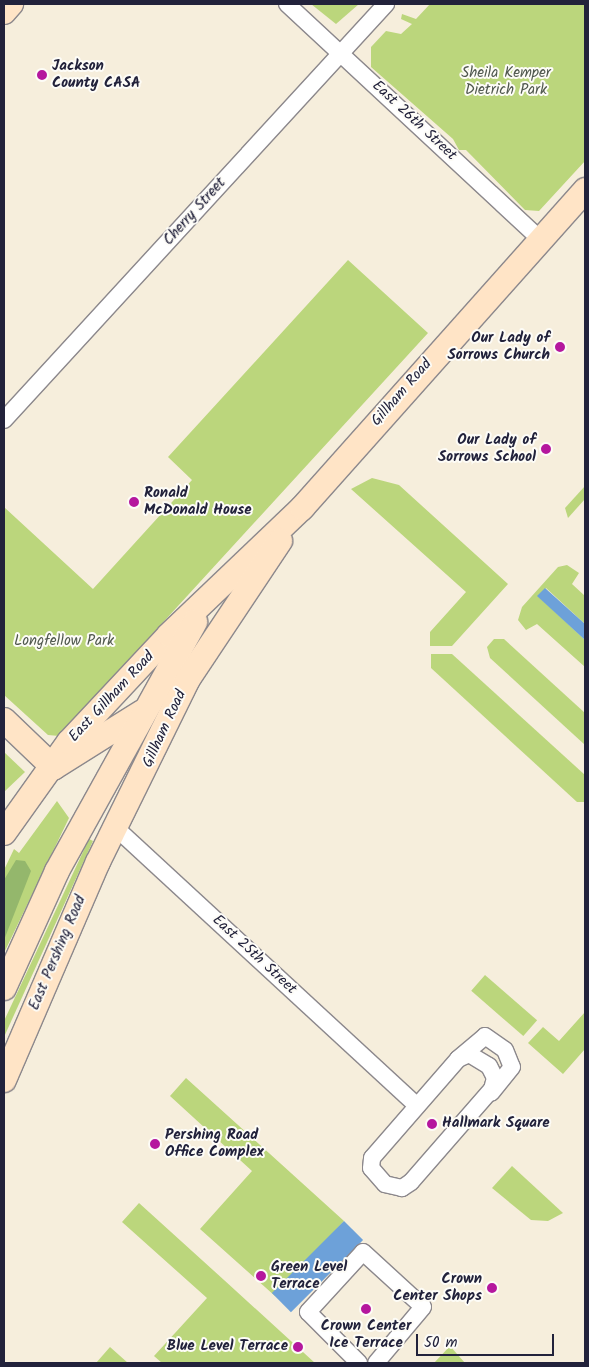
<!DOCTYPE html>
<style>
body{margin:0}
#map{position:relative;width:589px;height:1367px;overflow:hidden;background:#f6eedc;font-family:Kalam,sans-serif}
div>[style]{position:absolute}
[style*='--x']{left:calc(var(--x)*1px);top:calc(var(--y)*1px);width:calc(var(--w)*1px);rotate:calc(var(--a)*1deg)}
.green>*{inset:0;background:#bbd67c;transform-origin:0 0}
.forest>*{inset:0;background:#94b76c}
.water>*{inset:0;background:#6da1d9;transform-origin:0 0}
.roads{filter:drop-shadow(1px 0 #8c888c) drop-shadow(-1px 0 #8c888c) drop-shadow(0 1px #8c888c) drop-shadow(0 -1px #8c888c)}
.street>*{height:16px;margin:-8px;padding:0 8px;transform-origin:8px;border-radius:8px;background:#fff}
.secondary>*{height:24px;margin:-12px;padding:0 12px;transform-origin:12px;border-radius:12px;background:#ffe4c6}
.dots>*{width:14px;height:14px;translate:-50% -50%;box-sizing:border-box;border:2px solid #fdfcf7;border-radius:50%}
span{translate:-50% -50%;white-space:nowrap;text-align:center;line-height:1.15;-webkit-text-stroke:4px #fdfcf7;paint-order:stroke}
.poi-label{font-size:15px;color:#22223b;font-weight:700}
.left{translate:0 -50%;text-align:left}
.right{translate:-100% -50%;text-align:right}
.park-label{font-size:15px;color:#50584e}
.street-label{font-size:15px;color:#22223b}
.frame{position:absolute;inset:0;border:5px solid #22223b;pointer-events:none}
.scale{position:absolute;left:416px;top:1334px;width:138px;height:22px;box-sizing:border-box;border:2px solid #22223b;border-top:0;padding-left:6px;font-size:15px;line-height:18px;white-space:nowrap;color:#22223b;-webkit-text-stroke:4px #fdfcf7;paint-order:stroke}
</style>
<div id="map">
<div class="green">
<i style="clip-path:polygon(311px 4px,359px 4px,336px 24px)"></i>
<i style="clip-path:polygon(430px 4px,585px 4px,585px 161px,539px 211px,525px 210px,466px 150px,459px 150px,453px 139px,371px 67px,371px 47px,386px 31px,401px 34px,412px 24px,401px 19px,402px 14px,416px 19px)"></i>
<i style="clip-path:polygon(348px 260px,428px 333px,59px 736px,48px 735px,4px 695px,4px 507px,93px 589px,192px 480px,168px 457px)"></i>
<i style="clip-path:polygon(372px 478px,399px 485px,508px 584px,452px 646px,430px 646px,430px 632px,466px 592px,351px 489px)"></i>
<i style="clip-path:polygon(585px 486px,585px 499px,568px 518px,565px 508px)"></i>
<i style="clip-path:polygon(567px 565px,579px 573px,572px 584px,585px 596px,585px 624px,546px 588px,538px 596px,585px 640px,585px 667px,537px 624px,526px 630px,518px 620px,522px 607px,558px 567px)"></i>
<i style="clip-path:polygon(494px 639px,504px 639px,585px 713px,585px 745px,490px 658px,487px 647px)"></i>
<i style="clip-path:polygon(431px 654px,452px 654px,585px 775px,585px 802px,577px 802px,431px 668px)"></i>
<i style="clip-path:polygon(4px 752px,25px 772px,4px 792px)"></i>
<i style="clip-path:polygon(57px 801px,69px 818px,4px 953px,4px 870px,14px 849px,19px 853px)"></i>
<i style="clip-path:polygon(89px 839px,93px 841px,4px 1037px,4px 1021px)"></i>
<i style="left:485px;top:975px;width:69px;height:21px;rotate:41deg"></i>
<i style="clip-path:polygon(585px 1012px,585px 1049px,563px 1074px,528px 1043px,543px 1027px,559px 1041px)"></i>
<i style="clip-path:polygon(186px 1078px,344px 1221px,275px 1296px,200px 1229px,252px 1171px,170px 1096px)"></i>
<i style="clip-path:polygon(512px 1166px,563px 1213px,548px 1221px,531px 1220px,492px 1188px)"></i>
<i style="clip-path:polygon(139px 1203px,224px 1280px,315px 1363px,162px 1363px,154px 1356px,207px 1298px,122px 1222px)"></i>
<i style="clip-path:polygon(450px 1346px,465px 1363px,434px 1363px)"></i>
<i style="clip-path:polygon(110px 1347px,128px 1363px,96px 1363px)"></i>
</div>
<div class="forest">
<i style="clip-path:polygon(16px 860px,25px 861px,31px 871px,4px 940px,4px 880px)"></i>
</div>
<div class="water">
<i style="clip-path:polygon(545px 588px,585px 624px,585px 640px,537px 596px)"></i>
<i style="left:344px;top:1221px;width:27px;height:102px;rotate:45deg"></i>
</div>
<div class="roads">
<div class="street">
<i style="--x:287;--y:4;--w:345;--a:42.9"></i>
<i style="--x:4;--y:420;--w:565;--a:-47.44"></i>
<i style="--x:116;--y:828;--w:408;--a:42.7"></i>
<i style="--x:469;--y:1054;--w:23;--a:31"></i>
<i style="--x:489;--y:1066;--w:13;--a:63"></i>
<i style="--x:495;--y:1078;--w:11;--a:105"></i>
<i style="--x:492;--y:1089;--w:123;--a:131.1"></i>
<i style="--x:411;--y:1182;--w:11;--a:146"></i>
<i style="--x:402;--y:1188;--w:17;--a:-167"></i>
<i style="--x:385;--y:1184;--w:21;--a:-131"></i>
<i style="--x:371;--y:1168;--w:10;--a:-84"></i>
<i style="--x:372;--y:1158;--w:131;--a:-49"></i>
<i style="--x:458;--y:1059;--w:12;--a:-24"></i>
<i style="--x:458;--y:1059;--w:35;--a:-40"></i>
<i style="--x:485;--y:1036;--w:24;--a:35"></i>
<i style="--x:505;--y:1050;--w:18;--a:68"></i>
<i style="--x:512;--y:1067;--w:33;--a:129"></i>
<i style="--x:359;--y:1363;--w:72;--a:-135"></i>
<i style="--x:308;--y:1312;--w:81;--a:-47.5"></i>
<i style="--x:363;--y:1252;--w:81;--a:42.5"></i>
<i style="--x:423;--y:1307;--w:73;--a:130"></i>
</div>
<div class="secondary">
<i style="--x:4;--y:12;--w:11;--a:-49"></i>
<i style="--x:4;--y:720;--w:69;--a:43.8"></i>
<i style="--x:56;--y:766;--w:102;--a:-32.1"></i>
<i style="--x:4;--y:833;--w:112;--a:-54.5"></i>
<i style="--x:69;--y:742;--w:146;--a:-46.9"></i>
<i style="--x:169;--y:635;--w:184;--a:-43.7"></i>
<i style="--x:302;--y:508;--w:426;--a:-48.3"></i>
<i style="--x:4;--y:988;--w:128;--a:-65.6"></i>
<i style="--x:57;--y:871;--w:285;--a:-61"></i>
<i style="--x:4;--y:1080;--w:237;--a:-66.7"></i>
<i style="--x:98;--y:862;--w:204;--a:-63.8"></i>
<i style="--x:188;--y:679;--w:166;--a:-56.3"></i>
</div>
</div>
<div class="dots">
<i style="left:42px;top:75px;background:#b5179e"></i>
<i style="left:560px;top:347px;background:#b5179e"></i>
<i style="left:546px;top:449px;background:#b5179e"></i>
<i style="left:134px;top:502px;background:#b5179e"></i>
<i style="left:432px;top:1124px;background:#b5179e"></i>
<i style="left:155px;top:1144px;background:#b5179e"></i>
<i style="left:261px;top:1276px;background:#b5179e"></i>
<i style="left:492px;top:1288px;background:#b5179e"></i>
<i style="left:366px;top:1309px;background:#b5179e"></i>
<i style="left:298px;top:1347px;background:#b5179e"></i>
</div>
<div class="poi-label">
<span class="left" style="left:52px;top:75px">Jackson<br>County CASA</span>
<span class="right" style="left:550px;top:347px">Our Lady of<br>Sorrows Church</span>
<span class="right" style="left:536px;top:449px">Our Lady of<br>Sorrows School</span>
<span class="left" style="left:144px;top:502px">Ronald<br>McDonald House</span>
<span class="left" style="left:442px;top:1124px">Hallmark Square</span>
<span class="left" style="left:165px;top:1144px">Pershing Road<br>Office Complex</span>
<span class="left" style="left:271px;top:1276px">Green Level<br>Terrace</span>
<span class="right" style="left:482px;top:1288px">Crown<br>Center Shops</span>
<span style="left:366px;top:1335px">Crown Center<br>Ice Terrace</span>
<span class="right" style="left:288px;top:1347px">Blue Level Terrace</span>
</div>
<div class="park-label">
<span style="left:506px;top:82px">Sheila Kemper<br>Dietrich Park</span>
<span style="left:64px;top:642px">Longfellow Park</span>
</div>
<div class="street-label">
<span style="left:414px;top:121px;rotate:43deg">East 26th Street</span>
<span style="left:195px;top:212px;rotate:-48deg">Cherry Street</span>
<span style="left:402px;top:393px;rotate:-49deg">Gillham Road</span>
<span style="left:112px;top:697px;rotate:-47deg">East Gillham Road</span>
<span style="left:165px;top:729px;rotate:-65deg">Gillham Road</span>
<span style="left:58px;top:953px;rotate:-67deg">East Pershing Road</span>
<span style="left:254px;top:955px;rotate:43deg">East 25th Street</span>
</div>
<div class="frame"></div>
<div class="scale">50 m</div>
</div>
